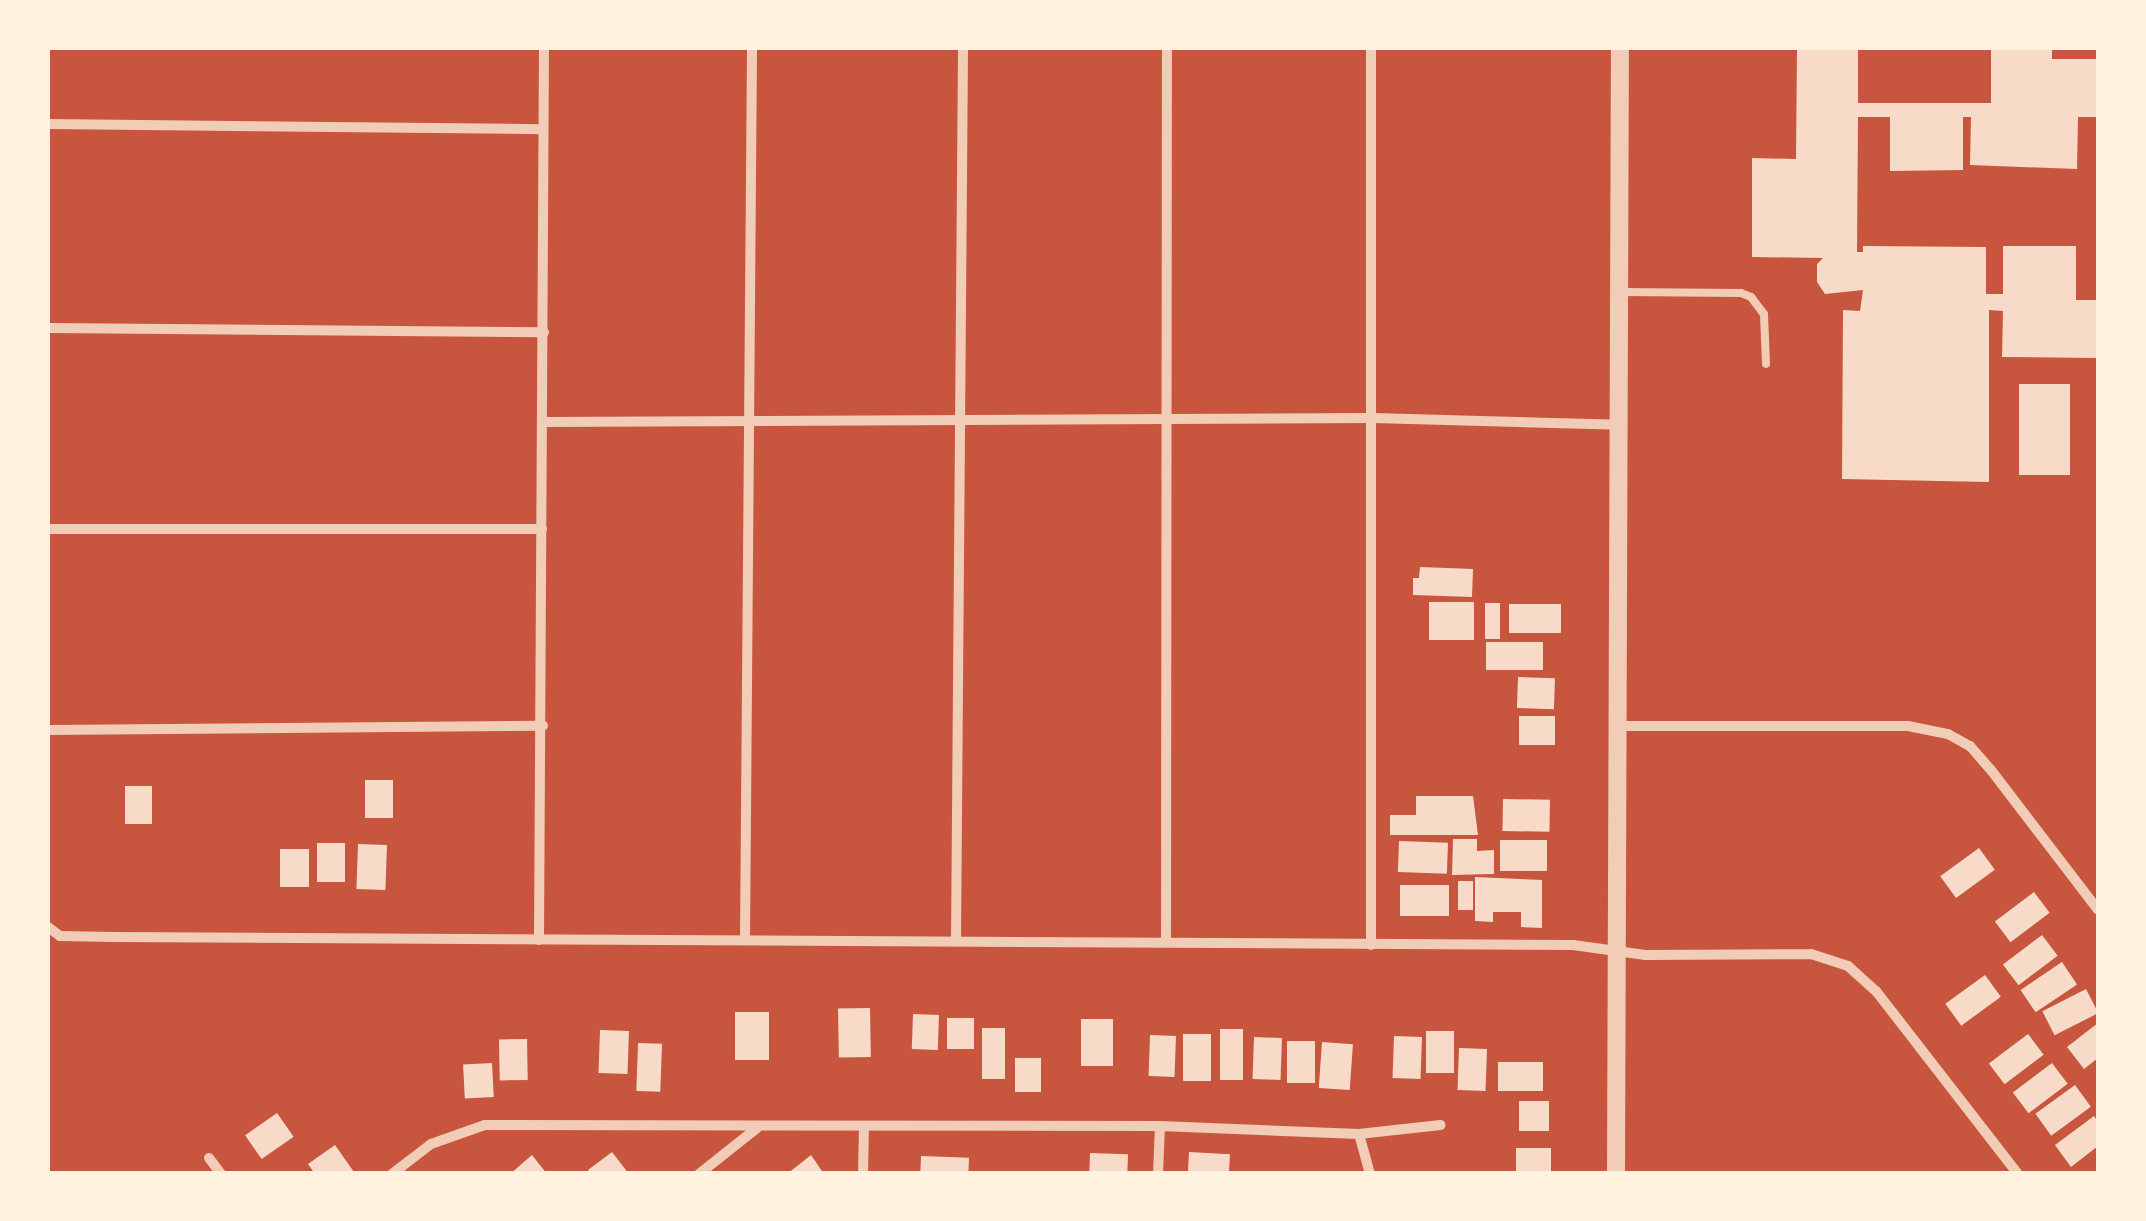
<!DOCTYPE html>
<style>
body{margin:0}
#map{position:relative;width:2146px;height:1221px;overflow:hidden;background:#c8553d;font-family:"Fira Sans Condensed",sans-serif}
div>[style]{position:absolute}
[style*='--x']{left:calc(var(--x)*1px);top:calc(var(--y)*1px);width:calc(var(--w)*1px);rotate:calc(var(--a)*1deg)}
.building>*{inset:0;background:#f7dbc8;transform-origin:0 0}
.service>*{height:8px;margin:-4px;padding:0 4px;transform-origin:4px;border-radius:4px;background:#f1ccb7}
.minor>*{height:10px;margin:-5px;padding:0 5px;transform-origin:5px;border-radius:5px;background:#f1ccb7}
.tertiary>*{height:18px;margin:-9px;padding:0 9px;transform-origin:9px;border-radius:9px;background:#f1ccb7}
span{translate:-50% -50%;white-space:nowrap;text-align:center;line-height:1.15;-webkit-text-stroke:9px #fff3e0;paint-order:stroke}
.frame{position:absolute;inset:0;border:50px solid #fff3e0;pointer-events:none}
</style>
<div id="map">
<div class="building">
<i style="clip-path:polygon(1797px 48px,1858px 48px,1858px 103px,1991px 103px,1991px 48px,2052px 48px,2052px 59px,2098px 59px,2098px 117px,2078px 117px,2077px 169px,1970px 165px,1971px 117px,1963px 117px,1963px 170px,1890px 171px,1890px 117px,1858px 117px,1857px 252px,1863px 252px,1863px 246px,1986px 247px,1986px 294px,2003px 294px,2003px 246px,2076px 246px,2076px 300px,2098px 300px,2098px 358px,2002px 357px,2003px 311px,1989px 310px,1989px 482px,1842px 479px,1843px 310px,1860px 311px,1863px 290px,1825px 294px,1817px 282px,1817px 264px,1823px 258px,1752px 257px,1752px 158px,1796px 159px)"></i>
<i style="left:2070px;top:384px;width:91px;height:51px;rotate:90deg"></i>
<i style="clip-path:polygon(1420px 567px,1473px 569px,1472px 597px,1413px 595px,1413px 578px,1419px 578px)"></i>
<i style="left:1429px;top:602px;width:45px;height:38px"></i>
<i style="left:1485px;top:603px;width:15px;height:36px"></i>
<i style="left:1509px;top:604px;width:52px;height:29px"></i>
<i style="left:1543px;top:642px;width:28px;height:57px;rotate:90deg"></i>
<i style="left:1518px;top:677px;width:37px;height:31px;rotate:2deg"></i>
<i style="left:1519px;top:716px;width:36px;height:29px"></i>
<i style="left:365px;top:780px;width:28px;height:38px"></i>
<i style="left:125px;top:786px;width:27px;height:38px"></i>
<i style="clip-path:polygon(1416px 796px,1473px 796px,1478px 835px,1390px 835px,1390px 815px,1416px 815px)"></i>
<i style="left:1503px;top:799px;width:47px;height:32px;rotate:1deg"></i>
<i style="clip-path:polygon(1453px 839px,1477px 839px,1477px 851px,1494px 850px,1494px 874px,1452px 875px)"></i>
<i style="left:1500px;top:840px;width:47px;height:31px"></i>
<i style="left:1399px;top:841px;width:49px;height:31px;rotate:2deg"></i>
<i style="left:317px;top:843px;width:28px;height:39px"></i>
<i style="left:358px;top:844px;width:29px;height:45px;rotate:2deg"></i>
<i style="left:1979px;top:848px;width:27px;height:48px;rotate:54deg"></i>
<i style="left:280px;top:849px;width:29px;height:38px"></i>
<i style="clip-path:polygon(1475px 877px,1542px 880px,1542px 928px,1521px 927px,1521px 912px,1493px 912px,1493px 922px,1475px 921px)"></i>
<i style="left:1458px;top:881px;width:15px;height:29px"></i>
<i style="left:1400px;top:885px;width:49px;height:31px"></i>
<i style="left:2034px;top:892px;width:26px;height:49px;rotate:53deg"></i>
<i style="left:2042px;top:935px;width:26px;height:49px;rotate:53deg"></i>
<i style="left:2062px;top:962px;width:27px;height:50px;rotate:56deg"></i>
<i style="left:1985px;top:975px;width:27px;height:49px;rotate:54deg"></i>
<i style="left:2086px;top:989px;width:27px;height:49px;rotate:63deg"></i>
<i style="left:870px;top:1008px;width:49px;height:32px;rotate:89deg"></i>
<i style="left:735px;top:1012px;width:34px;height:48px"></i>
<i style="left:913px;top:1014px;width:26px;height:35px;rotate:2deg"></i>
<i style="left:947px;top:1018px;width:27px;height:31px"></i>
<i style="left:1081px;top:1019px;width:32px;height:47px"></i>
<i style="clip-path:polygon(2098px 1023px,2098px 1058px,2084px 1069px,2067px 1047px)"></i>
<i style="left:982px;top:1028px;width:23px;height:51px"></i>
<i style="left:1220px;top:1029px;width:23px;height:51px"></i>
<i style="left:600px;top:1030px;width:29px;height:43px;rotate:2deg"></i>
<i style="left:1426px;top:1031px;width:28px;height:42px"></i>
<i style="left:1183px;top:1034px;width:28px;height:47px"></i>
<i style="left:2028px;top:1034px;width:26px;height:49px;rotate:53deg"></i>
<i style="left:1150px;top:1035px;width:26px;height:41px;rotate:2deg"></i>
<i style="left:1394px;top:1036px;width:28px;height:42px;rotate:2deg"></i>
<i style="left:1254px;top:1037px;width:28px;height:42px;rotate:2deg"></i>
<i style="left:527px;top:1039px;width:41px;height:28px;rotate:89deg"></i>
<i style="left:1287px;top:1041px;width:28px;height:42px"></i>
<i style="left:1322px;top:1042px;width:31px;height:46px;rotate:4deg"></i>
<i style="left:638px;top:1043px;width:24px;height:48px;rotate:2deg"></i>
<i style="left:1459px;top:1048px;width:28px;height:42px;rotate:2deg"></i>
<i style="left:1015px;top:1058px;width:26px;height:34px"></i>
<i style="left:1543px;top:1062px;width:29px;height:45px;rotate:90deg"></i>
<i style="left:492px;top:1063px;width:34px;height:29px;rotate:87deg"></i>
<i style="left:2052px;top:1063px;width:26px;height:49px;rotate:53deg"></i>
<i style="left:2075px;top:1085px;width:27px;height:49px;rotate:54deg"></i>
<i style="left:1519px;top:1101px;width:30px;height:30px"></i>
<i style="left:277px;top:1113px;width:29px;height:39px;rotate:55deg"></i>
<i style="clip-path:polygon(2094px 1116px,2098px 1122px,2098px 1146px,2071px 1167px,2055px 1145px)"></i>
<i style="clip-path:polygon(335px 1145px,354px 1172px,315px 1174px,308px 1164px)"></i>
<i style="left:1516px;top:1148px;width:35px;height:26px"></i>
<i style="clip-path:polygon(612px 1152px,629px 1174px,591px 1174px,588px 1170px)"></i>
<i style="left:1189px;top:1152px;width:41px;height:22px;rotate:3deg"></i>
<i style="left:1090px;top:1153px;width:38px;height:21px;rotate:2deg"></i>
<i style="clip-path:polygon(532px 1155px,547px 1174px,510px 1174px)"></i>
<i style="clip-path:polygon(811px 1155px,824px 1174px,787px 1174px)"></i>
<i style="left:921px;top:1156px;width:48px;height:18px;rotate:2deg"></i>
</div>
<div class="service">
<i style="--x:1619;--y:292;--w:122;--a:0.5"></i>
<i style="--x:1741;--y:293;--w:11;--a:22"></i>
<i style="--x:1751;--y:297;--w:21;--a:53"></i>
<i style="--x:1764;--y:314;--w:50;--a:87.7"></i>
</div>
<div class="minor">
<i style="--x:48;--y:124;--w:495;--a:0.6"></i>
<i style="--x:48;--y:328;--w:496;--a:0.5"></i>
<i style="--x:543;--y:422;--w:830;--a:-0.28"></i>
<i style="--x:1373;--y:418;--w:246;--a:1.6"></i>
<i style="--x:48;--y:529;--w:494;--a:0"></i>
<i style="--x:1618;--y:726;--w:290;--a:0"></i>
<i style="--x:1908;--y:726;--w:41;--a:11.3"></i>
<i style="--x:1948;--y:734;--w:25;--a:29"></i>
<i style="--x:1970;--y:746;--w:32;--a:49"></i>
<i style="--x:1991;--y:770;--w:176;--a:52.6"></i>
<i style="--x:48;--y:730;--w:495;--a:-0.5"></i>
<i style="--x:48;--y:927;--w:15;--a:37"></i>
<i style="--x:60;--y:936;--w:53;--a:1.1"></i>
<i style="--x:113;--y:937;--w:1460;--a:0.31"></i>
<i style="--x:1573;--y:945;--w:73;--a:7.9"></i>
<i style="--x:1645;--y:955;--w:166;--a:-0.3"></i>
<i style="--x:1811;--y:954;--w:39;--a:18"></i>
<i style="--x:1848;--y:966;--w:38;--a:42"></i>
<i style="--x:1876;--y:991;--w:232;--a:52.2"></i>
<i style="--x:539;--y:940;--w:892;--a:-89.68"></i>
<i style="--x:745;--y:940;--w:892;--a:-89.55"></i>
<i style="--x:956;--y:941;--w:893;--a:-89.55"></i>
<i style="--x:1166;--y:941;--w:893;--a:-89.94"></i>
<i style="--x:1371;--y:945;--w:897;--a:-90"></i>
<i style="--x:1359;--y:1134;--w:41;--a:74.6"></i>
<i style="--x:209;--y:1158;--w:20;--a:53"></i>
<i style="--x:392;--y:1174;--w:49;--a:-37.6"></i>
<i style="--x:431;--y:1144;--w:57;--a:-19.4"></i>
<i style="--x:485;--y:1125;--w:675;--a:0.08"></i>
<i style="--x:1160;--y:1126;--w:199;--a:2.3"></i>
<i style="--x:1359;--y:1134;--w:82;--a:-6.3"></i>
<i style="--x:699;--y:1174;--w:74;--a:-38.4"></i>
<i style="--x:863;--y:1174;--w:48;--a:-88.8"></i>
<i style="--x:1158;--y:1174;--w:48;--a:-87.6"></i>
</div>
<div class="tertiary">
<i style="--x:1616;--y:1174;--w:1126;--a:-89.8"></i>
</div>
<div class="frame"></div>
</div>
